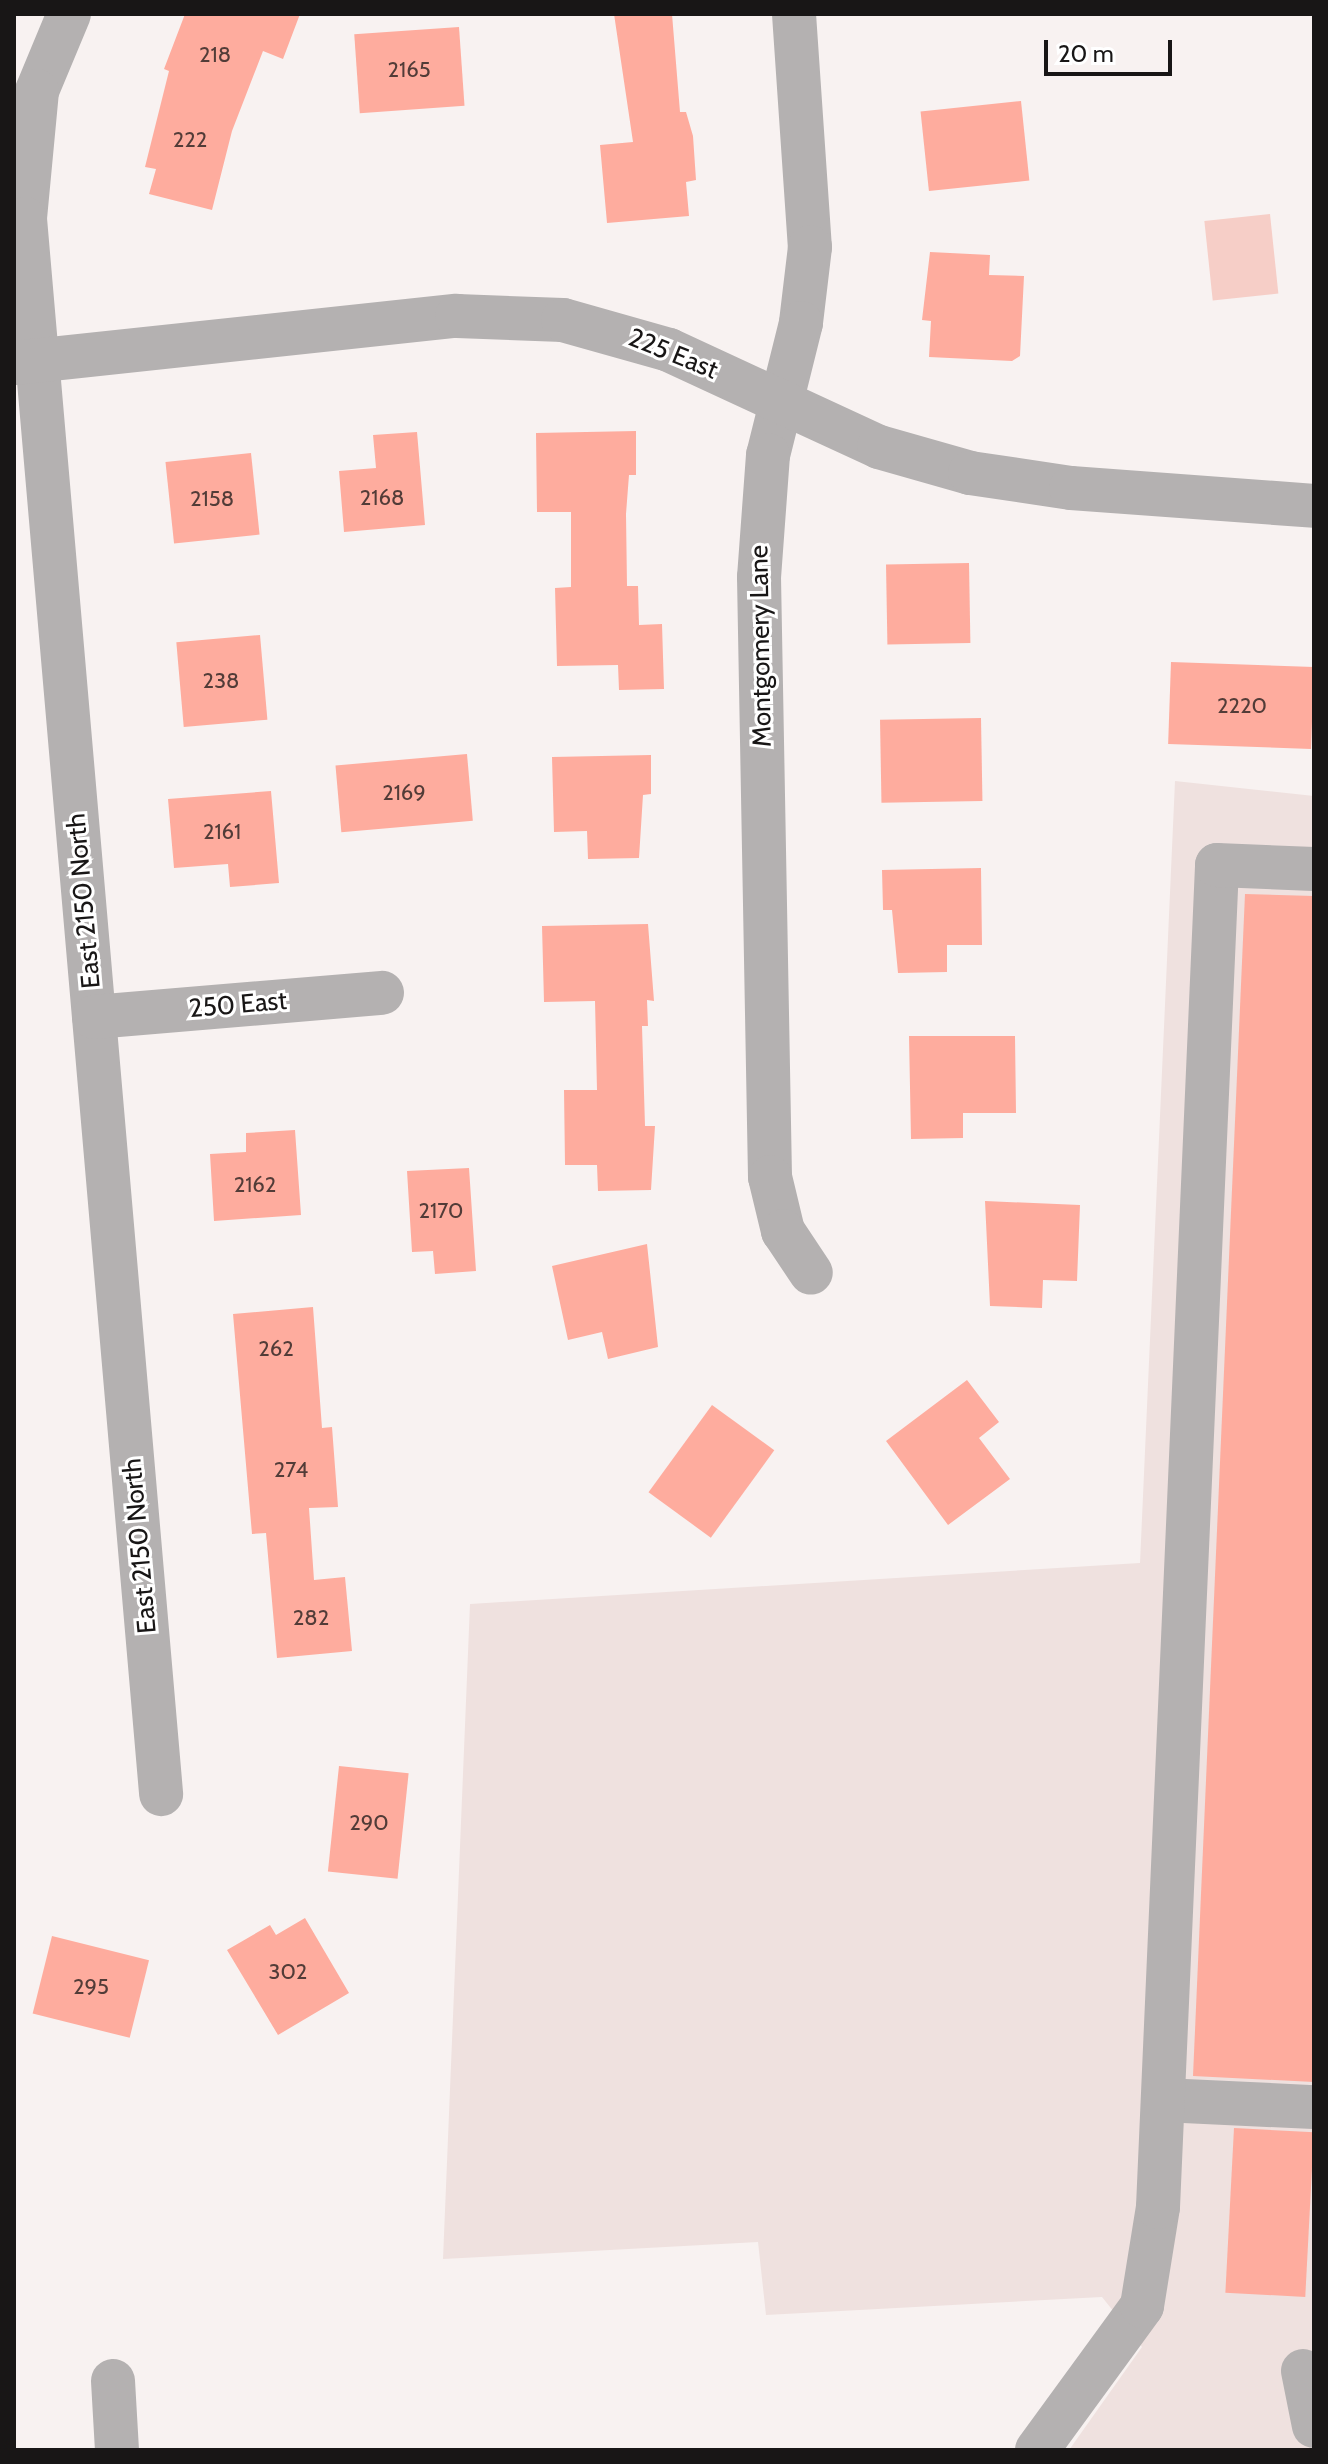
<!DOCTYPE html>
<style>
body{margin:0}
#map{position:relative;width:1328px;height:2464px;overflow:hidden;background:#f8f2f1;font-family:Cabin,sans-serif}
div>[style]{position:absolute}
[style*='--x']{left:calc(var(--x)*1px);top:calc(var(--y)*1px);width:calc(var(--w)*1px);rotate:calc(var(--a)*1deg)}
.built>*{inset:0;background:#efe1df}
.green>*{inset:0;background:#f6cec7;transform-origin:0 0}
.building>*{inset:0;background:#feac9e;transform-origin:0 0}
.minor>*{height:44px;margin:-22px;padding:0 22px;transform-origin:22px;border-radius:22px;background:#b4b1b1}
span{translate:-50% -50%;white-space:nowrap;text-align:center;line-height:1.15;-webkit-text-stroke:6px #fff;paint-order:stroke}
.number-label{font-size:22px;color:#523c38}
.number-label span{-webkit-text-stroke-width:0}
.street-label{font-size:26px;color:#181616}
.frame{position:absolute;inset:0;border:16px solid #181616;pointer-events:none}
.scale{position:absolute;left:1044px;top:40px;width:128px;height:36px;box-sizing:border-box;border:4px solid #181616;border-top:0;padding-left:10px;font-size:24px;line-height:28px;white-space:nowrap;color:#181616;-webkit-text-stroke:6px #fff;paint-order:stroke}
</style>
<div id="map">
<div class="built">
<i style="clip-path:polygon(1175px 781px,1314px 796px,1314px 2450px,1069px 2450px,1142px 2347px,1102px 2297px,766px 2315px,758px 2242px,443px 2259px,470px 1604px,1140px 1563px)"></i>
</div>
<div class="green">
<i style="left:1270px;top:214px;width:80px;height:66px;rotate:84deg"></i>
</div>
<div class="building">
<i style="clip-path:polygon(185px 14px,300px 14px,283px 59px,263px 51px,232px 131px,212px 210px,149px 194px,156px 169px,145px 167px,169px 71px,164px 69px)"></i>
<i style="clip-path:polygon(614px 14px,672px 14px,680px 112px,686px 112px,693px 136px,696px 180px,686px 182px,689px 216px,607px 223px,600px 145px,633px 142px)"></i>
<i style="left:459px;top:27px;width:79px;height:105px;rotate:86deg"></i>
<i style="left:1021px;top:101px;width:80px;height:101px;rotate:84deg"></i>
<i style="clip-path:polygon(930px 252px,990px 255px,989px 275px,1024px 276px,1020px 356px,1012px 361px,929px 357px,931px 321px,922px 320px)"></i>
<i style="clip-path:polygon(636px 431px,636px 475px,629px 475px,626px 514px,627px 586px,638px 586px,639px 625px,662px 624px,664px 689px,619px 690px,618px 665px,557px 666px,555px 588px,571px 587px,571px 512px,537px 512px,536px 433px)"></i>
<i style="clip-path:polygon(417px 432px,425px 525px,344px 532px,339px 471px,376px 468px,373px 435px)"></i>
<i style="left:251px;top:453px;width:82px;height:86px;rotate:84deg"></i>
<i style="left:969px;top:563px;width:80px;height:83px;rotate:89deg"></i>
<i style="left:260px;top:635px;width:85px;height:84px;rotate:85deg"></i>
<i style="left:1171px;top:662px;width:143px;height:82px;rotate:2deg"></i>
<i style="left:981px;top:718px;width:83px;height:101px;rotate:89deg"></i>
<i style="left:467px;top:754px;width:67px;height:132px;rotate:85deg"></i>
<i style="clip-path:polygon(651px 755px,651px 794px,643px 795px,639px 858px,588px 859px,587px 831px,554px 832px,552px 757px)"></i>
<i style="clip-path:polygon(271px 791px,279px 883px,230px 887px,228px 864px,174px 868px,168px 799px)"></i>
<i style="clip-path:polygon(981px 868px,982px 945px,947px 945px,947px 972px,898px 973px,892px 910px,883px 910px,882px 870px)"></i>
<i style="clip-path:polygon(1245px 894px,1314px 896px,1314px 2082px,1193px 2076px)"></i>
<i style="clip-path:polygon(648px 924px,654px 1001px,647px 1000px,648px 1026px,642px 1026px,645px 1126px,655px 1126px,651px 1190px,598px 1191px,597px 1165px,565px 1165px,564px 1090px,597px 1090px,595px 1001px,544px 1002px,542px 926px)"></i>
<i style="clip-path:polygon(909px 1036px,1015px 1036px,1016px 1113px,963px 1113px,963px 1138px,911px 1139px)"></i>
<i style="clip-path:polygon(295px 1130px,301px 1215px,214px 1221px,210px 1154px,246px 1152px,246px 1133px)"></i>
<i style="clip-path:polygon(469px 1168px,476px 1271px,435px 1274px,433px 1251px,412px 1252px,407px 1171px)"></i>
<i style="clip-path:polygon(985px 1201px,1080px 1205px,1077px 1281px,1043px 1280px,1042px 1308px,990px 1306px)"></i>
<i style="clip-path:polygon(647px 1244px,658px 1347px,608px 1359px,602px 1332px,568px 1340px,552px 1266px)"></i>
<i style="clip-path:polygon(313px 1307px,322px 1428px,332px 1427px,338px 1507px,309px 1508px,314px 1580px,345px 1577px,352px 1651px,277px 1658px,266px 1533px,252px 1534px,233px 1314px)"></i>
<i style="clip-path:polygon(967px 1380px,999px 1422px,979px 1438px,1010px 1479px,948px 1525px,886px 1441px)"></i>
<i style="left:712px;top:1405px;width:77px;height:108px;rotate:36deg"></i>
<i style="left:339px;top:1766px;width:70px;height:106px;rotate:6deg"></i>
<i style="clip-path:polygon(305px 1918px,349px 1993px,278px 2035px,227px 1950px,270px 1925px,276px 1935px)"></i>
<i style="left:52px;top:1936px;width:100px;height:80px;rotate:14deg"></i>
<i style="left:1234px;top:2128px;width:80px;height:165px;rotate:3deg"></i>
</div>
<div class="minor">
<i style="--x:69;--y:14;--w:83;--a:112.6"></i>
<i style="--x:37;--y:91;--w:129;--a:95.4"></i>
<i style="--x:25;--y:219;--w:1581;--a:85.06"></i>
<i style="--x:794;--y:14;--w:234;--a:86.1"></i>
<i style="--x:810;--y:247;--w:77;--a:96.8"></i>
<i style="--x:801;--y:323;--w:136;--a:104"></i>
<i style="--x:768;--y:455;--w:122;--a:94.2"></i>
<i style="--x:759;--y:577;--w:600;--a:88.95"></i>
<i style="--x:770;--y:1177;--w:56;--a:76.5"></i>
<i style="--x:783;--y:1231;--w:50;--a:56.3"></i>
<i style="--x:14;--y:363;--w:445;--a:-6.1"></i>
<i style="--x:457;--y:316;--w:106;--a:2.2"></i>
<i style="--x:563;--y:320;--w:110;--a:15.8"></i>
<i style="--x:669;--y:350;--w:231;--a:24.8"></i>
<i style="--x:879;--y:447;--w:95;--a:15.9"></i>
<i style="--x:970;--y:473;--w:102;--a:8.4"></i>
<i style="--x:1071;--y:488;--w:244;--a:4.2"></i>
<i style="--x:94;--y:1017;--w:289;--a:-4.8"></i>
<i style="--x:1163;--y:2100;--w:151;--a:2.7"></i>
<i style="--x:1303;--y:2371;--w:56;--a:78.7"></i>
<i style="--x:113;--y:2381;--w:69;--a:86.7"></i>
<i style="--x:1037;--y:2450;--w:178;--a:-53.9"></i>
<i style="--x:1142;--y:2306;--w:100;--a:-80.8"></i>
<i style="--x:1158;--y:2207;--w:1343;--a:-87.48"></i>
<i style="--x:1217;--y:865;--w:97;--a:2.4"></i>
</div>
<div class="number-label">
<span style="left:215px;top:55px">218</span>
<span style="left:409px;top:70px">2165</span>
<span style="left:190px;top:140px">222</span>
<span style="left:382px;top:498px">2168</span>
<span style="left:212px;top:499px">2158</span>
<span style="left:221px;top:681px">238</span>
<span style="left:1242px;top:706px">2220</span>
<span style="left:404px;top:793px">2169</span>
<span style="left:222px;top:832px">2161</span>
<span style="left:255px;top:1185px">2162</span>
<span style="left:441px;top:1211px">2170</span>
<span style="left:276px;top:1349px">262</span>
<span style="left:291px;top:1470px">274</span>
<span style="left:311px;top:1618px">282</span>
<span style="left:369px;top:1823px">290</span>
<span style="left:288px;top:1972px">302</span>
<span style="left:91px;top:1987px">295</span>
</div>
<div class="street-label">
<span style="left:673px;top:354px;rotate:22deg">225 East</span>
<span style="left:761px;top:646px;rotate:-91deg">Montgomery Lane</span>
<span style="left:84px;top:901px;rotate:-95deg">East 2150 North</span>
<span style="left:238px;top:1005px;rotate:-5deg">250 East</span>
<span style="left:140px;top:1546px;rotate:-95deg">East 2150 North</span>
</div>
<div class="frame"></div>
<div class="scale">20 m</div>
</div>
